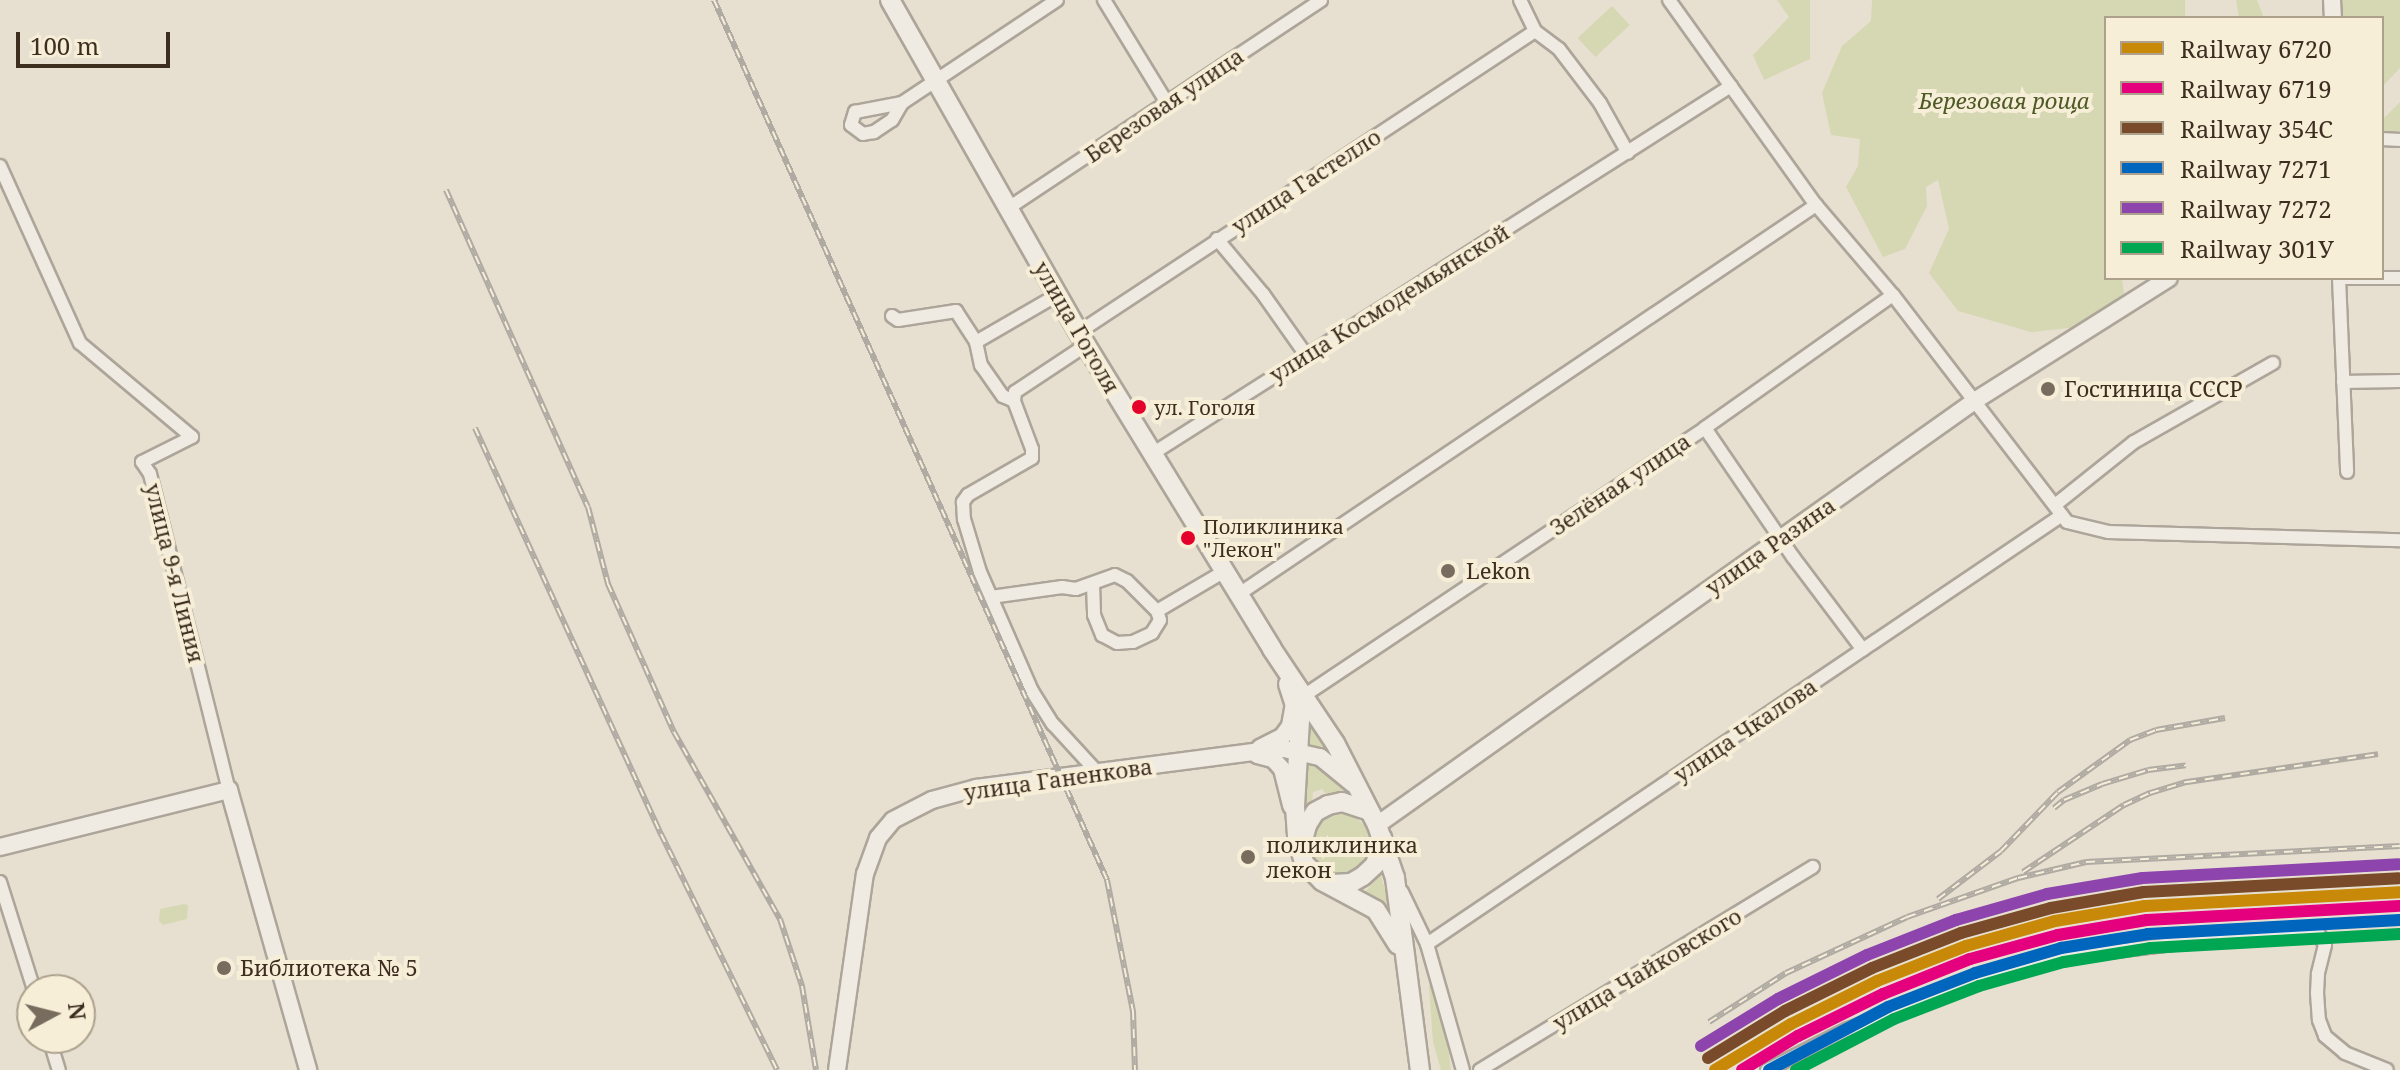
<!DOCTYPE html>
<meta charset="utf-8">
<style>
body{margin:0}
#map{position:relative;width:2400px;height:1070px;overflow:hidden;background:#e7e0d1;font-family:"Noto Serif",serif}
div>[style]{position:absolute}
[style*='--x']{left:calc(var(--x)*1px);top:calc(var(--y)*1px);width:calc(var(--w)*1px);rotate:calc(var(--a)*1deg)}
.green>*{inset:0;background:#d6d7b3;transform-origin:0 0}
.round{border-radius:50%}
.roads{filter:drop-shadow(2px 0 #ada599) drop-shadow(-2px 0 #ada599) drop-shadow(0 2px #ada599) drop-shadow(0 -2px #ada599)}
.minor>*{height:12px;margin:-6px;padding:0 6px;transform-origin:6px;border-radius:6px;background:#efebe3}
.tertiary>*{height:16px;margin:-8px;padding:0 8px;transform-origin:8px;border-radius:8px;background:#efebe3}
.secondary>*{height:18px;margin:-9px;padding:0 9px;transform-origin:9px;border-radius:9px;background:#efebe3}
.rail>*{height:6px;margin-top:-3px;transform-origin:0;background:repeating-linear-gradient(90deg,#f7eed8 0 9px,#afaaa2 0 18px);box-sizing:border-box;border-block:2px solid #afaaa2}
.rail-1>*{height:12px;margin:-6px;padding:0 6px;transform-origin:6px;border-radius:6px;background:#c88808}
.rail-2>*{height:12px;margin:-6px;padding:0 6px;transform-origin:6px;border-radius:6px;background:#e5007d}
.rail-3>*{height:12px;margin:-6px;padding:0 6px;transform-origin:6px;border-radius:6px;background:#7a4b2a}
.rail-4>*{height:12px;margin:-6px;padding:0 6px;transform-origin:6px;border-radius:6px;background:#0065bd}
.rail-5>*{height:12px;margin:-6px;padding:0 6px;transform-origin:6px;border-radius:6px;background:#8e44ad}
.rail-6>*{height:12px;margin:-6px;padding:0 6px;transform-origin:6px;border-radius:6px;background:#00a651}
.dots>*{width:22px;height:22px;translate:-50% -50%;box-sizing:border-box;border:4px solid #f7eed8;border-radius:50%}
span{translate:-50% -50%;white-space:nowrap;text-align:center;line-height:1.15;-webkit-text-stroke:8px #f7eed8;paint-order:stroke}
.bus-label{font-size:20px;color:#3d2e20}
.left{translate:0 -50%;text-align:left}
.park-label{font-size:22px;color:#4d5a26;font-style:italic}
.street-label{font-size:22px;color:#3d2e20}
.poi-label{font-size:22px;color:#3d2e20}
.legend{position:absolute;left:2104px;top:16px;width:280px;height:264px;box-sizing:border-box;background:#f7eed8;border:2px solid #ada18e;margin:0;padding:10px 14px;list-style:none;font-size:24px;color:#3d2e20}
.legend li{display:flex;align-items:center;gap:16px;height:40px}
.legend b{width:40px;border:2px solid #ada18e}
.north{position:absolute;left:16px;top:974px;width:80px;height:80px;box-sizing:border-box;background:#f7eed8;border:2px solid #ada18e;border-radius:50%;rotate:83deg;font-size:22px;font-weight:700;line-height:32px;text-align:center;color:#3d2e20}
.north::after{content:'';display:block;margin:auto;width:28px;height:36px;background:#786c5e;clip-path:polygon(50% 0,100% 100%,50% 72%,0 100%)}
.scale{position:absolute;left:16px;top:32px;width:154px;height:36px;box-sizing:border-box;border:4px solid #3d2e20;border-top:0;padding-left:10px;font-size:24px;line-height:28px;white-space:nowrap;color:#3d2e20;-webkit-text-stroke:6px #f7eed8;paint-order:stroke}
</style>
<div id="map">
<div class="green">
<i style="clip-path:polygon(1777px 0,1810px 0,1810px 59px,1764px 80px,1753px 55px,1789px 17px)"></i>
<i style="clip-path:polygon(1872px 0,2185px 0,2185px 18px,2106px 18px,2106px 278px,2122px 278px,2124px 294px,2077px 327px,2031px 332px,1958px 311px,1929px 273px,1949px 229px,1938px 180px,1926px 187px,1927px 206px,1905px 249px,1883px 257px,1846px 187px,1858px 166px,1860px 139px,1831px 135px,1822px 93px,1842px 46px,1871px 21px)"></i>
<i style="clip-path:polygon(2236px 0,2257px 0,2264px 18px,2239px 18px)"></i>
<i style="clip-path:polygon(2340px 0,2400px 0,2400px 68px,2382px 87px,2382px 18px,2340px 18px)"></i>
<i style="left:1612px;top:6px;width:26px;height:47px;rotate:47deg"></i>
<i style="clip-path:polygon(2400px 102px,2400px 138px,2382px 138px,2382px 120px)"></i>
<i style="clip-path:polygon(1310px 719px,1335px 759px,1308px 746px)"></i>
<i style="clip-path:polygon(1310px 761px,1324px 769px,1346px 793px,1327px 795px,1322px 789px,1313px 792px,1312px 801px,1301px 810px,1304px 765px)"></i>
<i class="round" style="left:1309px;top:814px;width:62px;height:62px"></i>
<i style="clip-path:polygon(1381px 875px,1393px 920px,1363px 894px)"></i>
<i style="clip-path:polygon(184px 904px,188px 905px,187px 919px,163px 925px,159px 921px,160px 909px)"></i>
<i style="clip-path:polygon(1431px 984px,1447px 1039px,1451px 1070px,1441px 1070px,1433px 1042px,1429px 986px)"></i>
</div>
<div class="roads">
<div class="minor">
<i style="--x:1104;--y:0;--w:121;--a:58.5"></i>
<i style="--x:1520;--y:0;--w:34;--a:64"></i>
<i style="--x:1535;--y:31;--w:30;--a:37"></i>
<i style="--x:1559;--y:49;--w:68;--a:52.8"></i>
<i style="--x:1600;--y:103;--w:57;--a:60.8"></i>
<i style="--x:1669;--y:0;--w:252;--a:54.4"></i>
<i style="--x:1816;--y:205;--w:118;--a:49.5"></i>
<i style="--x:1893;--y:295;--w:286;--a:52.5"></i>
<i style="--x:2067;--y:522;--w:42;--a:13.7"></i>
<i style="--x:2108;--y:532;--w:292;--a:1.6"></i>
<i style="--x:902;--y:103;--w:20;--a:120"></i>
<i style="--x:892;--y:120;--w:22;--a:146"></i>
<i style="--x:874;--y:132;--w:11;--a:170"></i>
<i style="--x:863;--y:134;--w:15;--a:-143"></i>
<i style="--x:851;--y:125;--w:14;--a:-73"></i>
<i style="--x:855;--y:112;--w:48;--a:-10.8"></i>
<i style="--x:902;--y:103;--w:186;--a:-33.6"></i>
<i style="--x:2382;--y:139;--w:18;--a:3"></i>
<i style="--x:0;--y:166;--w:194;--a:65.7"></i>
<i style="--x:80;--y:343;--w:146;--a:40"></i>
<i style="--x:192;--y:437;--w:56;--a:153.4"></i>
<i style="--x:142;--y:462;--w:14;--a:56"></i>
<i style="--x:150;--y:474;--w:326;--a:76"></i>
<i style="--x:1007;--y:209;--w:377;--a:-33.6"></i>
<i style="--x:1217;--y:239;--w:72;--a:50.1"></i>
<i style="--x:1263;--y:294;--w:75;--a:54.8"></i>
<i style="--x:2339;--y:278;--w:194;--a:87.6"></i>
<i style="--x:2339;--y:278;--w:61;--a:0"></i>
<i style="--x:892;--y:316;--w:7;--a:34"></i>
<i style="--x:898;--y:320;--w:59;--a:-8.8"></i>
<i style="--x:956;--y:311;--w:37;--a:57"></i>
<i style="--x:976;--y:342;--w:94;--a:-30.1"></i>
<i style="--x:1079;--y:332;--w:546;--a:-33.43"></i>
<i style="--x:976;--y:342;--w:24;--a:78"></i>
<i style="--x:981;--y:365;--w:38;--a:55"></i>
<i style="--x:1003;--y:396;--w:12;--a:24"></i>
<i style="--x:1086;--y:345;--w:85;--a:146.5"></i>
<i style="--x:1015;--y:392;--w:9;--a:96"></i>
<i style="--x:1014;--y:401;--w:51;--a:69.4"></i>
<i style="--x:1032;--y:449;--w:9;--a:90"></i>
<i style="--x:1032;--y:458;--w:74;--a:150"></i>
<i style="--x:968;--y:495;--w:9;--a:126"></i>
<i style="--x:963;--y:502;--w:17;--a:87"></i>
<i style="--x:964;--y:519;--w:55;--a:73.2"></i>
<i style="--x:980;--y:572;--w:130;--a:66.4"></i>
<i style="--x:1032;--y:691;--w:39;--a:58"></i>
<i style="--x:1053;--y:724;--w:65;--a:47.5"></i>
<i style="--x:2343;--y:382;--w:57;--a:-1"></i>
<i style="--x:1705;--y:428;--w:156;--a:55.7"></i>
<i style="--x:1793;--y:557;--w:116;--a:53"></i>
<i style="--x:1152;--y:454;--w:686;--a:-32.44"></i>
<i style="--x:2055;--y:505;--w:101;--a:-38.6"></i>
<i style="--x:2134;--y:442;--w:160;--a:-29.6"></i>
<i style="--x:1093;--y:584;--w:31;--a:88"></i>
<i style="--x:1094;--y:615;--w:22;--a:68"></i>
<i style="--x:1102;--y:635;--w:17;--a:28"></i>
<i style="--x:1117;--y:643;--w:16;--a:-4"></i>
<i style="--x:1133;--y:642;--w:21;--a:-25"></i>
<i style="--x:1152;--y:633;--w:15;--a:-58"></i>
<i style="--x:1160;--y:620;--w:9;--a:-108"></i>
<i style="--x:1239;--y:594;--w:696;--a:-33.99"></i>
<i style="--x:991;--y:597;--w:72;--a:-8"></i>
<i style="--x:1062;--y:587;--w:14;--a:8"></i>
<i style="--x:1076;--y:589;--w:41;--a:-19.7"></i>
<i style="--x:1115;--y:575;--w:13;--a:27"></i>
<i style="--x:1127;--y:581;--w:42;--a:45"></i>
<i style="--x:1157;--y:611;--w:79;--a:-30.5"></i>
<i style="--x:1305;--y:695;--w:481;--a:-33.7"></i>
<i style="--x:1705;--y:428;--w:230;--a:-35.3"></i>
<i style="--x:0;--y:882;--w:113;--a:72.5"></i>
<i style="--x:1402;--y:892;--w:58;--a:64.3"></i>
<i style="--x:1427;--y:944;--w:131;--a:74.1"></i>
<i style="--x:1427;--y:944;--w:766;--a:-34.04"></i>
<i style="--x:49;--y:1038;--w:34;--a:73"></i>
<i style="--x:1480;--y:1070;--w:390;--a:-31.4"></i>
<i style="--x:1767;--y:1070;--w:91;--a:-26.8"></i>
<i style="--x:1848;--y:1029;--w:190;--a:-20.6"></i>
<i style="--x:2026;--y:962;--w:277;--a:-7"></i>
<i style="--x:2301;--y:928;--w:16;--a:11"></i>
<i style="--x:2317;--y:931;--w:16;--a:60"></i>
<i style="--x:2325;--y:945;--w:30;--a:104"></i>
<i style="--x:2318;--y:974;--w:19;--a:93"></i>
<i style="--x:2317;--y:993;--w:27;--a:86"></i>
<i style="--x:2319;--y:1020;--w:17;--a:69"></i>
<i style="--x:2325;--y:1036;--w:26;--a:40"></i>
<i style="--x:2345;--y:1053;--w:45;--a:22"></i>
</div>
<div class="tertiary">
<i style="--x:2332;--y:0;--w:18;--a:87"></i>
<i style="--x:1260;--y:748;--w:25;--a:-27"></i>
<i style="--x:1282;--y:737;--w:14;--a:-54"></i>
<i style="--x:1290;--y:726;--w:22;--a:-80"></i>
<i style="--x:1257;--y:755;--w:16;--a:14"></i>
<i style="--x:1273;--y:759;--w:13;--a:48"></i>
<i style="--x:1282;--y:769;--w:38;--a:76"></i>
<i style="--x:1377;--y:825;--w:734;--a:-35.36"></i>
<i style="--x:1976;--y:400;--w:228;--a:-32.3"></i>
<i style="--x:0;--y:847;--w:236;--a:-14"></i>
<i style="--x:229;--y:790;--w:291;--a:74.2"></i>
<i style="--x:837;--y:1070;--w:198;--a:-81.9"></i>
<i style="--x:865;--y:874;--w:38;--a:-70"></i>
<i style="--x:878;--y:838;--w:23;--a:-50"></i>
<i style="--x:893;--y:820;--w:44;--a:-27.1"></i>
<i style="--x:932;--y:800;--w:46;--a:-15.3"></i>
<i style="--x:976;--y:788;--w:293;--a:-7.4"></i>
<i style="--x:1267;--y:750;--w:17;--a:-3"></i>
<i style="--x:1284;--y:749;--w:37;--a:13"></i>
<i style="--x:1320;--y:757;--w:43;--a:39.3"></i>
</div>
<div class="secondary">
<i style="--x:890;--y:0;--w:397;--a:60.4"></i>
<i style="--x:1086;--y:345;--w:356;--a:58.5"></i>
<i style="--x:1272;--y:649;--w:113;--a:56.2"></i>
<i style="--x:1335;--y:743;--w:92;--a:62.9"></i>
<i style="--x:1377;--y:825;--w:56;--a:71.2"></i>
<i style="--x:1395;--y:878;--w:194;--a:82.6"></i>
<i style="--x:1288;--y:684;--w:38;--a:72"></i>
<i style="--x:1300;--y:720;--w:87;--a:93.3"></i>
<i style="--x:1295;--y:807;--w:31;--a:86"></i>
<i style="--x:1297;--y:838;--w:26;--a:74"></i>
<i style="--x:1304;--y:863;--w:25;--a:45"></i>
<i style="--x:1322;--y:881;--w:61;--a:28.2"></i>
<i style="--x:1376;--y:910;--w:41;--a:57.8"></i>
<i style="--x:1302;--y:844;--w:20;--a:-75"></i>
<i style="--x:1307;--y:825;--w:15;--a:-58"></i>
<i style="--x:1315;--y:812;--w:15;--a:-28"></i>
<i style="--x:1328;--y:805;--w:14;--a:-12"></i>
<i style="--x:1342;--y:802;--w:29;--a:18"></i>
<i style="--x:1332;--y:884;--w:19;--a:-3"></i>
<i style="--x:1351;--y:883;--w:14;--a:-30"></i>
<i style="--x:1363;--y:876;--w:16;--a:-43"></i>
<i style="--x:1375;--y:865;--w:28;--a:-75"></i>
</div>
</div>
<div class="rail">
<i style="--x:714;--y:0;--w:964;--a:65.93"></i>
<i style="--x:1107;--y:880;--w:134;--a:78.8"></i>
<i style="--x:1133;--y:1011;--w:59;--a:88.1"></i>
<i style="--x:446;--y:190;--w:347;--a:65.9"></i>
<i style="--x:588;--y:507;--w:80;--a:75.4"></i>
<i style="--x:608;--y:584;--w:162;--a:66"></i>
<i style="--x:674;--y:732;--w:215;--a:60.5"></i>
<i style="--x:780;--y:919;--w:71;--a:71.8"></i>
<i style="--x:802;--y:986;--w:85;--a:80.5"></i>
<i style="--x:475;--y:428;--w:447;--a:65.4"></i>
<i style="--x:661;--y:834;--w:263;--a:63.8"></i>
<i style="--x:2054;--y:808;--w:13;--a:-39"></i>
<i style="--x:2064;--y:800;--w:41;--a:-22.8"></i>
<i style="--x:2102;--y:784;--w:48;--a:-16.9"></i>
<i style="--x:2148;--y:770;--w:38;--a:-7"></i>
<i style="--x:2023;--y:872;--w:121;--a:-33.6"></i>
<i style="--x:2124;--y:805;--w:29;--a:-25"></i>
<i style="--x:2150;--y:793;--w:39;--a:-17"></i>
<i style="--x:2187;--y:782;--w:193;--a:-8.3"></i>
<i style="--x:1938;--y:899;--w:79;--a:-37.3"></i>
<i style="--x:2001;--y:851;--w:82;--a:-46"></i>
<i style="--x:2058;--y:792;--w:89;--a:-35.8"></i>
<i style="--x:2130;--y:740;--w:28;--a:-21"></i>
<i style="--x:2156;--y:730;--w:70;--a:-9.9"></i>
<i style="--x:1709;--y:1022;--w:91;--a:-32.5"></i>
<i style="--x:1786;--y:973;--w:133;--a:-24.8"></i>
<i style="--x:1907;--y:917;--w:118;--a:-19.4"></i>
<i style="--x:2018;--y:878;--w:70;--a:-13.2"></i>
<i style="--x:2086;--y:862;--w:314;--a:-2.9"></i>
</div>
<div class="rail-1">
<i style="--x:1715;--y:1070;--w:89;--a:-31.2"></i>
<i style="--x:1791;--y:1024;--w:96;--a:-26.6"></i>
<i style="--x:1877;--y:981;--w:96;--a:-21.5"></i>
<i style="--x:1966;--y:946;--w:92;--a:-15.7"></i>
<i style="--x:2055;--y:921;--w:91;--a:-9.5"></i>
<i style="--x:2145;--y:906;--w:255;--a:-3.1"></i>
</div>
<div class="rail-2">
<i style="--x:1742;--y:1070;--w:66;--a:-31.3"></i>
<i style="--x:1798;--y:1036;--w:95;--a:-26.3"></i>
<i style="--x:1883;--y:994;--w:94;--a:-21.9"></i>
<i style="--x:1970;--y:959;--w:91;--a:-15.3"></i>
<i style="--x:2058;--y:935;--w:90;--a:-9.6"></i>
<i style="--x:2147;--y:920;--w:253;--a:-3.2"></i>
</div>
<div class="rail-3">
<i style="--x:1708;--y:1058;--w:90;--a:-31.4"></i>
<i style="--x:1785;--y:1011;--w:97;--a:-26.3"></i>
<i style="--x:1872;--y:968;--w:96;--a:-21.5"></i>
<i style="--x:1961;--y:933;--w:93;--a:-15.5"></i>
<i style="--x:2051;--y:908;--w:94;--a:-9.8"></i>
<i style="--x:2144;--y:892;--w:255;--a:-3.1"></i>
</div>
<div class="rail-4">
<i style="--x:1769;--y:1070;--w:135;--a:-27.9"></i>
<i style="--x:1888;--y:1007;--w:93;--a:-21.3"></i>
<i style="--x:1975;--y:973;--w:90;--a:-16.2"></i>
<i style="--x:2061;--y:948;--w:88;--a:-9.1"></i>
<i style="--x:2148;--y:934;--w:252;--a:-3.2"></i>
</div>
<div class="rail-5">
<i style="--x:1701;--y:1046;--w:90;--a:-31.4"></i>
<i style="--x:1778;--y:999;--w:99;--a:-26.3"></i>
<i style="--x:1867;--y:955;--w:96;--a:-21.5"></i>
<i style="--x:1956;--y:920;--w:95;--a:-15.9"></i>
<i style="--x:2047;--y:894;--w:97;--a:-9.5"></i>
<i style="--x:2143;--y:878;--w:256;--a:-3.1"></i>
</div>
<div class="rail-6">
<i style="--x:1796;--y:1070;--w:110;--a:-27.5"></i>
<i style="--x:1894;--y:1019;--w:91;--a:-21.2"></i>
<i style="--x:1979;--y:986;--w:88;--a:-15.8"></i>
<i style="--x:2064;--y:962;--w:87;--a:-9.2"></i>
<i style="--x:2150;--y:948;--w:250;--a:-3.2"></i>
</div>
<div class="dots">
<i style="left:2048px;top:389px;background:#786c5e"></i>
<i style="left:1139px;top:407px;background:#e4002b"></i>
<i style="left:1188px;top:538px;background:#e4002b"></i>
<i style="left:1448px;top:571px;background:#786c5e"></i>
<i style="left:1248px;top:857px;background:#786c5e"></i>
<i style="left:224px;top:968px;background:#786c5e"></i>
</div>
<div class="bus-label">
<span class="left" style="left:1154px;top:407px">ул. Гоголя</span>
<span class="left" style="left:1203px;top:538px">Поликлиника<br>"Лекон"</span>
</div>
<div class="park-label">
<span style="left:2004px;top:101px">Березовая роща</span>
</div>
<div class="street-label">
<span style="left:1164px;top:105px;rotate:-34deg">Березовая улица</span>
<span style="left:1306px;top:181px;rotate:-33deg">улица Гастелло</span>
<span style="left:1389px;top:303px;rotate:-32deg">улица Космодемьянской</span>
<span style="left:1077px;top:327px;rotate:60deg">улица Гоголя</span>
<span style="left:1620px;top:484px;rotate:-34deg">Зелёная улица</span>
<span style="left:1770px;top:546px;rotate:-35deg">улица Разина</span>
<span style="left:175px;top:573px;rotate:76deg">улица 9-я Линия</span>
<span style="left:1745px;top:730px;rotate:-34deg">улица Чкалова</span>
<span style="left:1058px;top:779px;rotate:-8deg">улица Ганенкова</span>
<span style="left:1647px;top:969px;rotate:-31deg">улица Чайковского</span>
</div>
<div class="poi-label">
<span class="left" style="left:2064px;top:389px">Гостиница СССР</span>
<span class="left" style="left:1466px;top:571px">Lekon</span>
<span class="left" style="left:1266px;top:857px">поликлиника<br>лекон</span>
<span class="left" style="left:240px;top:968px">Библиотека № 5</span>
</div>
<ul class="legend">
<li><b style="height:10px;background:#c88808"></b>Railway 6720</li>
<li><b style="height:10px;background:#e5007d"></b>Railway 6719</li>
<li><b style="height:10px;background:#7a4b2a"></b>Railway 354С</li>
<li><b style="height:10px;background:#0065bd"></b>Railway 7271</li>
<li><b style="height:10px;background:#8e44ad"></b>Railway 7272</li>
<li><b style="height:10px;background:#00a651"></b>Railway 301У</li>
</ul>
<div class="north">N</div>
<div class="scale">100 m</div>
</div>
